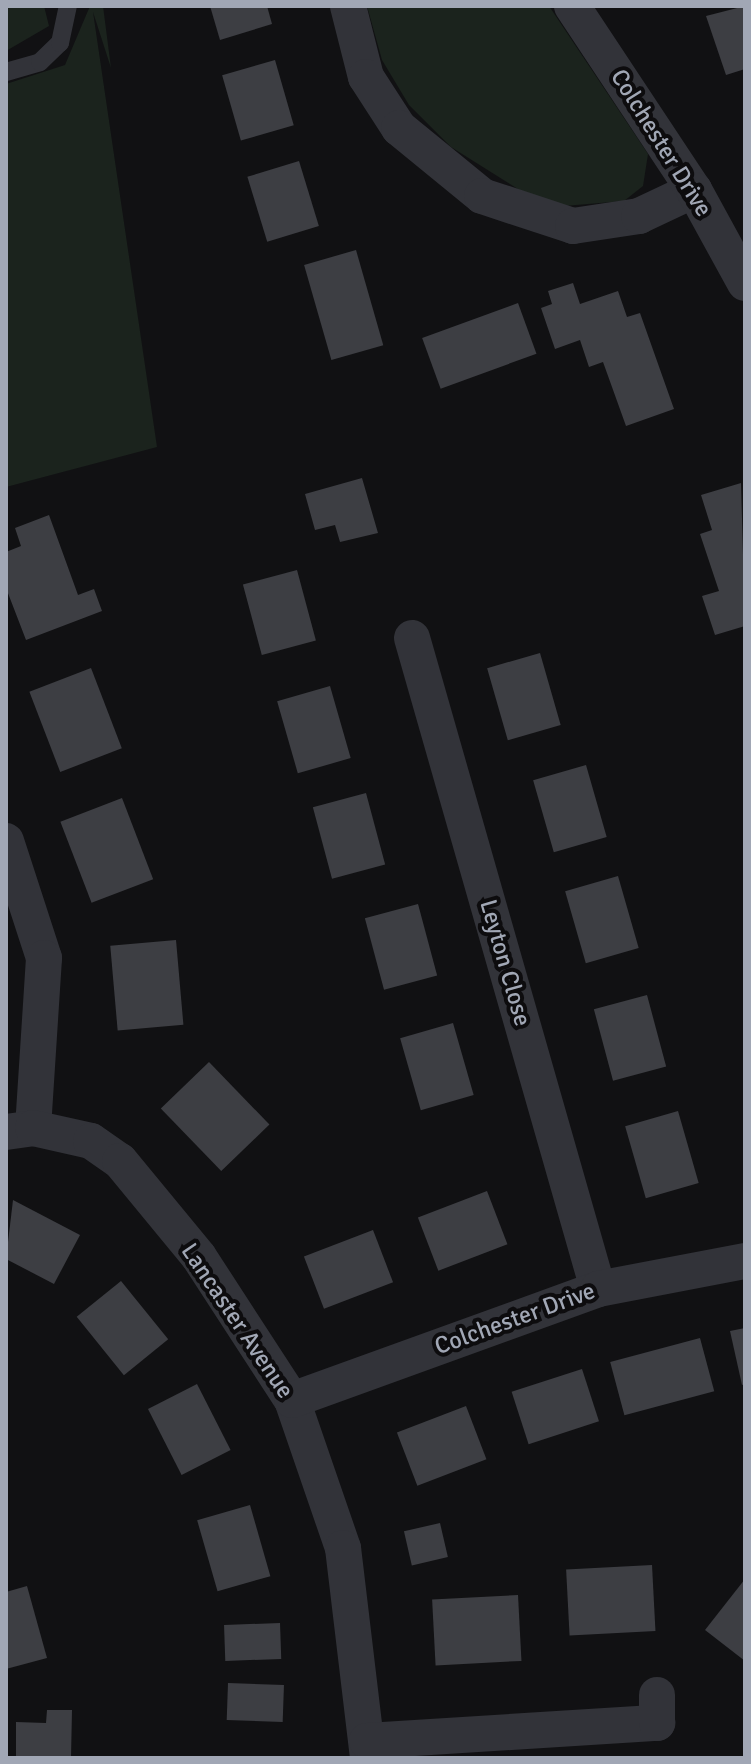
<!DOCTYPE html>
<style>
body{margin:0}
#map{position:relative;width:751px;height:1764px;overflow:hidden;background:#111113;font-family:Signika,sans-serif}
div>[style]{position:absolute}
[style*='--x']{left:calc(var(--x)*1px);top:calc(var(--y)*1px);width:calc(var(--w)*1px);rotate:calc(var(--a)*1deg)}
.green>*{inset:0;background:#1b231d}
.building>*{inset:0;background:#3d3e43;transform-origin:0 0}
.service>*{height:18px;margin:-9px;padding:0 9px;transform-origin:9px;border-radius:9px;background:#323339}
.minor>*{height:36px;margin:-18px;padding:0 18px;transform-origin:18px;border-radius:18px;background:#323339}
span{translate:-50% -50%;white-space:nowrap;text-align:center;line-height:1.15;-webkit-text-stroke:8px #0d0c0e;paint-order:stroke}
.street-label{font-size:24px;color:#a1a7b5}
.frame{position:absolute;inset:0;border:8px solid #a1a7b5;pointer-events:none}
</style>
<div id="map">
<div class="green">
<i style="clip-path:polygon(6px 6px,44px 6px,49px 26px,6px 51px)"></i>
<i style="clip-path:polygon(90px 6px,103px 6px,111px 68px,93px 12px,157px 447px,6px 487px,6px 84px,65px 65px)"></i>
<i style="clip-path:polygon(367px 6px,549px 6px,648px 154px,643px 186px,624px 201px,564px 206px,529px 196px,451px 147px,409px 105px,382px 60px)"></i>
</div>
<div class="building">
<i style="clip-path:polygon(210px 6px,267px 6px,272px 24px,220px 40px)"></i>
<i style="clip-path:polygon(745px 6px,745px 69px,726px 75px,706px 16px)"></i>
<i style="left:275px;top:60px;width:68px;height:55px;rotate:74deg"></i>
<i style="left:299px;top:161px;width:68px;height:54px;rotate:73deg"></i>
<i style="left:356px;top:250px;width:99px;height:54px;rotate:74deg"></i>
<i style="clip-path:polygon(573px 283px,580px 304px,618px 291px,627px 317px,640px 313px,674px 409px,626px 426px,603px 362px,589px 367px,580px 340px,555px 349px,541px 308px,552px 304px,548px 291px)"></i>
<i style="left:518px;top:303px;width:54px;height:102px;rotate:70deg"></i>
<i style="clip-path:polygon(362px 478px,378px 533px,340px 542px,335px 525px,315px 530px,305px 494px)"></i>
<i style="clip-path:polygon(741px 483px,745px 626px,715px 635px,702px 596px,719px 591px,700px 534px,712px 530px,701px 495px)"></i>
<i style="clip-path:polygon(49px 515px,78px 595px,94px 589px,102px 611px,26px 640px,6px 588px,6px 552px,21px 546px,15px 528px)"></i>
<i style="left:297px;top:570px;width:73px;height:56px;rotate:75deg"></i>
<i style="left:540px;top:653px;width:75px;height:55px;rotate:74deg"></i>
<i style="left:91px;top:668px;width:86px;height:66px;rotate:69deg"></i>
<i style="left:330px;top:686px;width:75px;height:55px;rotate:74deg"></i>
<i style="left:586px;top:765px;width:75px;height:55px;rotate:74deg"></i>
<i style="left:366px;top:793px;width:74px;height:55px;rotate:75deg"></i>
<i style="left:122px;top:798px;width:87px;height:66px;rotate:69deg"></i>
<i style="left:618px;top:876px;width:75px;height:55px;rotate:74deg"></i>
<i style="left:418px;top:904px;width:74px;height:55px;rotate:75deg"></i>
<i style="left:176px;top:940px;width:85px;height:66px;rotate:85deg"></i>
<i style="left:647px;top:995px;width:74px;height:55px;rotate:75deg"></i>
<i style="left:453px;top:1023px;width:75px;height:55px;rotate:74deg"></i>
<i style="left:209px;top:1062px;width:87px;height:67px;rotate:46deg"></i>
<i style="left:678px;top:1111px;width:75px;height:55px;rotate:74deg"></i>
<i style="left:487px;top:1191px;width:57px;height:74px;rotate:69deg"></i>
<i style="clip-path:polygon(13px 1200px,80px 1235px,54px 1284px,6px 1259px)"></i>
<i style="left:373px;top:1230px;width:56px;height:74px;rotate:69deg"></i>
<i style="left:121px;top:1281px;width:75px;height:57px;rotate:51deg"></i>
<i style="clip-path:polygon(745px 1328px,745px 1384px,742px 1385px,730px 1331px)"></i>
<i style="left:700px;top:1338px;width:55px;height:93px;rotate:75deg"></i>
<i style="left:582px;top:1369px;width:55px;height:74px;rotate:72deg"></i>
<i style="left:197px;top:1384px;width:74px;height:55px;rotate:63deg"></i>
<i style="left:466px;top:1406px;width:57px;height:74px;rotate:69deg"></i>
<i style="left:250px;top:1505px;width:74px;height:55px;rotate:74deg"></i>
<i style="left:440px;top:1523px;width:35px;height:37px;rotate:77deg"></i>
<i style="left:652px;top:1565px;width:66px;height:86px;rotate:87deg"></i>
<i style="clip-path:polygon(745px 1579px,745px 1661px,705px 1630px)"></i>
<i style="clip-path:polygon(27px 1586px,47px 1658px,6px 1669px,6px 1592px)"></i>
<i style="left:518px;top:1595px;width:66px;height:86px;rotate:87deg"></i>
<i style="left:280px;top:1623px;width:36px;height:56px;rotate:88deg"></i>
<i style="left:228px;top:1683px;width:56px;height:37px;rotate:2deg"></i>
<i style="clip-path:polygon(47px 1710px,72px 1710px,71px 1758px,16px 1758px,16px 1722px,46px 1723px)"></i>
</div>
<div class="service">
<i style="--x:6;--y:72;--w:35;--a:-16"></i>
<i style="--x:40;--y:62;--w:28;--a:-44"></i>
<i style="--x:60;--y:43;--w:38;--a:-78"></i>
</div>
<div class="minor">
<i style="--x:348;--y:6;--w:73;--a:75.8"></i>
<i style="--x:366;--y:77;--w:61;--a:57.1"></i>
<i style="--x:399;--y:128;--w:107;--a:39.3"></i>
<i style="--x:482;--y:196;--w:96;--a:18.2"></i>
<i style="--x:573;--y:226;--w:67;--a:-8.6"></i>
<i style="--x:639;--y:216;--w:61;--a:-25.3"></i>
<i style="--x:572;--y:6;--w:221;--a:56.5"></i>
<i style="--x:694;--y:190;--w:106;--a:61.3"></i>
<i style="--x:412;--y:638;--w:677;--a:74.05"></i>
<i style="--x:6;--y:841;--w:123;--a:72"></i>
<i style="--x:44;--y:958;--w:170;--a:93.7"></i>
<i style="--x:6;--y:1132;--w:27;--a:-8"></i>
<i style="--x:33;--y:1128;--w:59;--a:12.6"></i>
<i style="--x:91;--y:1141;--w:35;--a:35"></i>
<i style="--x:120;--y:1161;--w:124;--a:50.5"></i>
<i style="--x:199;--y:1257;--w:171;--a:57"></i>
<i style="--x:292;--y:1400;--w:157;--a:71"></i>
<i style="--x:343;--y:1548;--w:211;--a:83.2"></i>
<i style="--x:292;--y:1400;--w:326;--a:-19.9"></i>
<i style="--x:598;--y:1289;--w:150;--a:-10.8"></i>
<i style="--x:367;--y:1741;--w:291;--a:-3.6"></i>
<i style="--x:657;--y:1723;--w:28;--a:-90"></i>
</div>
<div class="street-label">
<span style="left:661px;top:143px;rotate:58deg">Colchester Drive</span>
<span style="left:505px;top:963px;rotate:74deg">Leyton Close</span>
<span style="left:515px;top:1319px;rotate:-20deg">Colchester Drive</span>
<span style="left:237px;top:1321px;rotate:56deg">Lancaster Avenue</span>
</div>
<div class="frame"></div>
</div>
